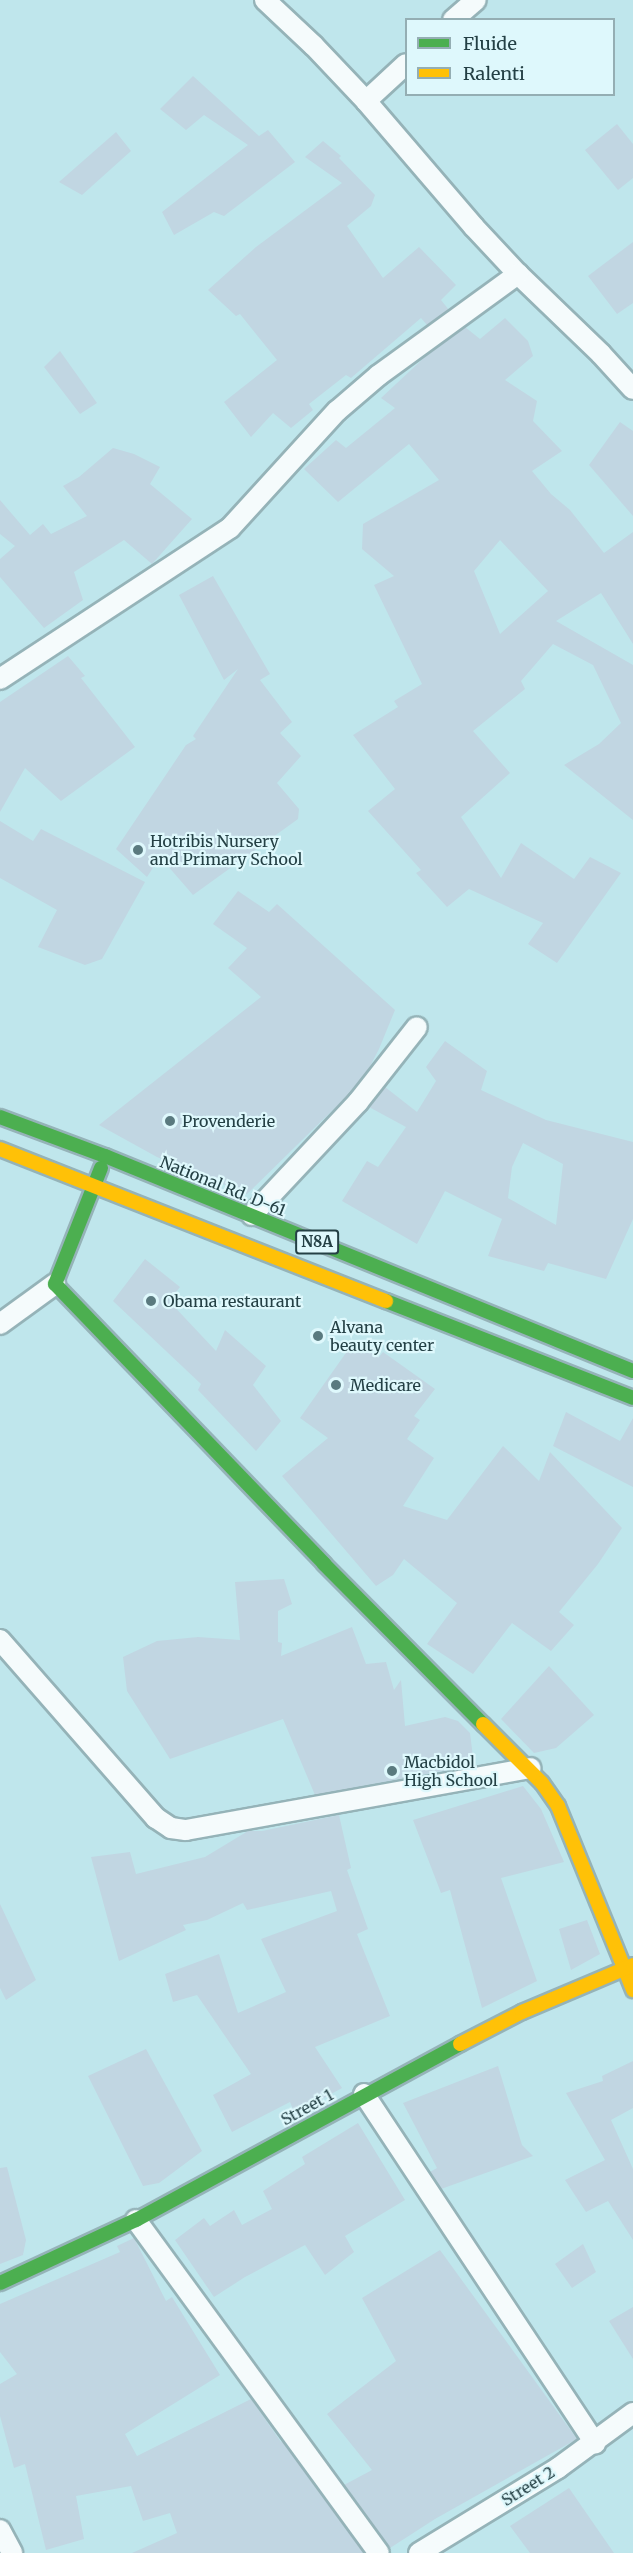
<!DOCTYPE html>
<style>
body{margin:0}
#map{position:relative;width:633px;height:2553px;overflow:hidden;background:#bfe6ec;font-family:Merriweather,serif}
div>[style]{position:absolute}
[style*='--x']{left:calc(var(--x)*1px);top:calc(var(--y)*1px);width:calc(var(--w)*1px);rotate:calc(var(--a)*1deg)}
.building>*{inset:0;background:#c1d6e2}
.roads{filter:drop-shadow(2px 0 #95b3b8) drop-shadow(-2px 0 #95b3b8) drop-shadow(0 2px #95b3b8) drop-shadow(0 -2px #95b3b8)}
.street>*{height:20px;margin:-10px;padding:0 10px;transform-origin:10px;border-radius:10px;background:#f5fbfc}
.fast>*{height:14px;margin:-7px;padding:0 7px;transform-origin:7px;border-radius:7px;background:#4caf50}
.slow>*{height:14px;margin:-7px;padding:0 7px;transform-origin:7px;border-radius:7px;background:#ffc107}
.dots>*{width:16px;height:16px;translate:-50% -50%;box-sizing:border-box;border:3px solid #def8fc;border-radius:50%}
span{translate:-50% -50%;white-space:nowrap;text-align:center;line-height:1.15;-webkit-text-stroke:4.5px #def8fc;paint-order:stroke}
.shield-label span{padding:2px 4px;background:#def8fc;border:2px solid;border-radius:4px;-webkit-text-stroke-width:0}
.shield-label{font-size:15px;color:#244045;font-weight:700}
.poi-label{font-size:16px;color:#244045}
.left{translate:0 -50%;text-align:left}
.street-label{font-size:16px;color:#244045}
.legend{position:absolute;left:405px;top:18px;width:210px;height:78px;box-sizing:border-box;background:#def8fc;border:2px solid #94aeb3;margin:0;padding:8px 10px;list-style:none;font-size:18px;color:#244045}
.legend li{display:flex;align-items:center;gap:12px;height:30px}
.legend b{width:30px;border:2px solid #94aeb3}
</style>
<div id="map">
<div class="building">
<i style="clip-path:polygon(193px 76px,259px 136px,268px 130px,295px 162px,224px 216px,214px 212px,174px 235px,162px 212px,248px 145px,204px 115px,186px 130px,160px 109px)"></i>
<i style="clip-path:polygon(617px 124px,633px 144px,633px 178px,618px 190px,585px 150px)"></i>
<i style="clip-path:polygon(116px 132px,131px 151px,82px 195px,59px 182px)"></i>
<i style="clip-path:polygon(323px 141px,341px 156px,339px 158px,375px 195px,371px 206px,347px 226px,383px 278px,419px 247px,456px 285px,441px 300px,449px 310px,427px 325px,421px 318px,351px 378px,346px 375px,309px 404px,313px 410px,291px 428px,273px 413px,251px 437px,224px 402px,277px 360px,240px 314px,236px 316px,208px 290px,256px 247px,342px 183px,305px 157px)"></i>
<i style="clip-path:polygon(633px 242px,633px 303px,617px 314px,588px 276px)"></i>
<i style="clip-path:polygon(evenodd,505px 318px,528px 341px,533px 356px,505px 380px,537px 401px,533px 421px,562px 451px,532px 471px,551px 494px,570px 510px,604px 553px,633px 532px,633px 644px,601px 593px,556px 621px,633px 665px,633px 820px,564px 765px,599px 744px,621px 723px,593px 665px,553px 644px,521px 681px,525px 689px,473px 731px,510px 773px,461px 817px,501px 878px,521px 843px,574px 879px,590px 857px,621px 873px,557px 963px,528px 944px,543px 923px,469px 889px,447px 907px,416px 873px,421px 870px,368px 811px,395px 789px,353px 735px,398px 707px,394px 701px,422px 684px,374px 585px,394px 576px,362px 549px,363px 524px,439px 480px,409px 444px,338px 502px,304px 469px,336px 440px,346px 448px,395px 408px,381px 398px,426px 356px,465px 327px,480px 339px,505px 318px,500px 540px,548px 591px,500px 634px,474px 571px,500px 540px)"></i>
<i style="clip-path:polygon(60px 351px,97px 403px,80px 414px,44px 367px)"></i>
<i style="clip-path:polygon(620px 422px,633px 431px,633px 516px,589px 465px)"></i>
<i style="clip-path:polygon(113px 448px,134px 454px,160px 467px,150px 484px,192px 519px,152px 564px,124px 540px,74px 572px,83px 600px,44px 628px,0 577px,0 559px,15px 546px,0 534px,0 500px,30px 535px,43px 524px,51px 534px,87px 516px,63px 486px,79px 477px)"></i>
<i style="clip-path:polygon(213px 576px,270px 674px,260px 680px,292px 722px,280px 733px,301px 756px,277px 783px,299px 809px,298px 819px,193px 895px,160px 857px,147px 877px,116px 849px,186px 745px,196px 739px,193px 736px,238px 669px,224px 680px,179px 595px)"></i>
<i style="clip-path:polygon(68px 656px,85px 676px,81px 678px,135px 747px,61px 801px,25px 768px,0 812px,0 702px)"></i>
<i style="clip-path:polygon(0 821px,33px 841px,41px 829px,145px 882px,102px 959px,85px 965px,38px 947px,57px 910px,0 878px)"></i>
<i style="clip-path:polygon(238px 891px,269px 912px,277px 904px,395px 1010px,379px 1049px,367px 1072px,349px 1094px,247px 1194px,157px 1157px,99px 1125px,261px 997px,228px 968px,247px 948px,213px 924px)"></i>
<i style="clip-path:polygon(evenodd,445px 1041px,487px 1071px,481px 1090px,546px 1120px,633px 1142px,633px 1219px,606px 1279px,548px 1263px,544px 1271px,488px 1256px,502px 1219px,445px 1191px,417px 1244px,342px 1201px,367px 1161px,378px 1167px,406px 1127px,369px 1107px,385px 1087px,417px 1112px,436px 1081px,426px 1067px,445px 1041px,523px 1143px,563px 1164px,556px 1225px,508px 1198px,512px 1167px,523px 1143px)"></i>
<i style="clip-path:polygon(145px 1259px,180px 1287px,169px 1301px,216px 1351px,225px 1330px,266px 1366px,253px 1385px,281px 1421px,256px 1451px,198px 1390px,201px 1384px,113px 1301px)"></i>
<i style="clip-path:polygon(355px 1340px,379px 1357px,383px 1352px,435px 1389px,414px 1416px,420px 1420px,407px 1439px,434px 1458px,403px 1506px,447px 1520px,503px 1446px,539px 1481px,550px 1452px,622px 1528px,598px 1564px,559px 1612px,574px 1625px,551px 1651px,512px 1623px,473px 1674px,427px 1644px,457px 1603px,404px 1559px,393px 1575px,376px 1586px,282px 1476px,328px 1438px,300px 1418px)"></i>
<i style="clip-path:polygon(566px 1412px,620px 1441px,633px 1418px,633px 1487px,553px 1446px)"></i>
<i style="clip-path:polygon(284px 1579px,292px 1604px,278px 1611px,278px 1642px,282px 1643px,281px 1656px,352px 1627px,366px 1664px,386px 1662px,394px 1690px,401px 1680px,405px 1726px,445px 1717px,458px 1721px,470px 1733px,474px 1765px,315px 1795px,283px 1719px,170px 1759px,127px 1691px,123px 1657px,157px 1641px,198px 1637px,240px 1640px,235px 1582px)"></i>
<i style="clip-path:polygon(549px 1666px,594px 1715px,556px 1748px,534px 1753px,501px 1719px)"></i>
<i style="clip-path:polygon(523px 1786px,541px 1809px,564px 1862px,501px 1878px,537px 1981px,482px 2008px,450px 1890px,441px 1893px,413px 1820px)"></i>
<i style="clip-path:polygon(339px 1815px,351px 1868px,347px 1870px,368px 1929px,357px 1934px,390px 2016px,315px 2047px,342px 2088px,295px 2114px,290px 2102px,232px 2132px,213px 2095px,251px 2074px,197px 1995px,173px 2002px,165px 1974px,219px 1954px,238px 2013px,286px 1992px,261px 1939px,337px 1911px,331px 1891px,247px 1910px,243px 1903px,207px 1920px,183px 1925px,186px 1930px,119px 1961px,91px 1857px,130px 1852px,136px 1874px,205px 1857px,248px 1831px,262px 1831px)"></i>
<i style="clip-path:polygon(0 1904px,36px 1980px,6px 2000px,0 1988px)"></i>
<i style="clip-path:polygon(587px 1920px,600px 1954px,571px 1970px,559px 1929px)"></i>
<i style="clip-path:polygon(146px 2049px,202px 2151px,159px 2183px,143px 2186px,88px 2076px)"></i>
<i style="clip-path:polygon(633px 2061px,633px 2108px,611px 2120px,633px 2169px,633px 2240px,608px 2201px,586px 2212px,565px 2180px,605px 2160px,566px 2093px,603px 2081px,602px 2076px)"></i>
<i style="clip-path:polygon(498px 2066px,522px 2145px,533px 2156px,441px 2189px,430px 2172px,437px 2168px,403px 2103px)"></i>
<i style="clip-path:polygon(358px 2123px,405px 2200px,345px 2236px,354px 2252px,325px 2275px,305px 2245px,245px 2277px,214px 2297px,175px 2240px,204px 2218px,210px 2226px,234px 2210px,242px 2225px,272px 2209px,263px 2191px,305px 2164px,302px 2157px)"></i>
<i style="clip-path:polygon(7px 2167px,26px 2240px,23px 2255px,0 2264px,0 2168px)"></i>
<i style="clip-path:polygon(134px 2238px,166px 2301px,172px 2297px,220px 2375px,125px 2434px,137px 2456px,251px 2399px,281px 2442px,283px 2441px,364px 2553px,132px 2553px,177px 2533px,170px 2513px,143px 2521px,131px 2486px,76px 2496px,84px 2539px,46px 2550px,25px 2464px,14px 2468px,0 2416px,0 2384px,17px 2374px,0 2352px,0 2304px,120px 2252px,117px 2246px)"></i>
<i style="clip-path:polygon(583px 2244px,596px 2272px,572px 2288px,555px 2264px)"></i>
<i style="clip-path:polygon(440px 2250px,577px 2439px,435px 2519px,390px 2548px,344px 2485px,372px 2470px,327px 2414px,396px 2361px,362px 2298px)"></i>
<i style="clip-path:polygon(633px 2307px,633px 2359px,609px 2321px)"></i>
<i style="clip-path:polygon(569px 2488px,614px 2553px,530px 2553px,510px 2526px)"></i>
</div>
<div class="roads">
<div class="street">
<i style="--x:265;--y:0;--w:67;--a:43.2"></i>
<i style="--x:314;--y:46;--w:76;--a:46.6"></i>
<i style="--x:366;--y:101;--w:166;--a:49.4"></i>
<i style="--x:474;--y:227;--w:64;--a:46.9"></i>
<i style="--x:518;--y:274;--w:115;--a:43.9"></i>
<i style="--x:601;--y:354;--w:47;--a:47.6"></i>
<i style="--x:453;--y:20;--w:30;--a:-41"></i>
<i style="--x:366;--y:101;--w:54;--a:-42.8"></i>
<i style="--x:0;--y:679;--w:275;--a:-33.3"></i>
<i style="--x:230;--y:528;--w:159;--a:-47.6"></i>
<i style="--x:337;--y:411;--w:55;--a:-40.6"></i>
<i style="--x:379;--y:375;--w:172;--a:-36"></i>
<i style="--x:252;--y:1215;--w:155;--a:-46.8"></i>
<i style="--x:358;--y:1102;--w:95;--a:-51.8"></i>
<i style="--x:0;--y:1324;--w:68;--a:-36"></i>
<i style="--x:0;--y:1640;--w:237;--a:48.8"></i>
<i style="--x:156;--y:1818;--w:18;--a:34"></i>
<i style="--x:171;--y:1828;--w:15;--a:8"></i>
<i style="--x:186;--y:1830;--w:350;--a:-10.2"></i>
<i style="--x:364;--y:2094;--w:419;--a:56.5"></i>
<i style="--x:136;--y:2220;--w:412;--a:53.9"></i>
<i style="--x:0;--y:2530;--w:26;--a:62"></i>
<i style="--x:419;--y:2553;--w:163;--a:-31.4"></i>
<i style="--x:558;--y:2468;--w:93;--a:-36.3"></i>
</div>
<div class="fast">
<i style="--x:0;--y:1117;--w:112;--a:20.4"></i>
<i style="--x:105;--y:1156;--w:570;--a:22.16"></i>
<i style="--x:101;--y:1168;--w:125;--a:111.6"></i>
<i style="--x:55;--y:1284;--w:388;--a:46.1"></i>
<i style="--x:324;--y:1564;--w:226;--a:45.2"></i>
<i style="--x:386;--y:1301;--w:265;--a:21.4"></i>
<i style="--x:0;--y:2283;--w:150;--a:-24.9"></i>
<i style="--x:136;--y:2220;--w:369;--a:-28.5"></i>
</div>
<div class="slow">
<i style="--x:0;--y:1149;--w:415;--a:21.5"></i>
<i style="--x:483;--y:1724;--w:83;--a:45"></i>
<i style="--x:542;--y:1783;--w:28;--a:55"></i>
<i style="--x:558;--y:1806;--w:199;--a:67.8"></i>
<i style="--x:460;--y:2044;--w:70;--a:-27.3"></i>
<i style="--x:522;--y:2012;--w:121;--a:-22.9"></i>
</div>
</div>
<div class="dots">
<i style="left:138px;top:850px;background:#5a7a7f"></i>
<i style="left:170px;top:1121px;background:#5a7a7f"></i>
<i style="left:151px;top:1301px;background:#5a7a7f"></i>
<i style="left:318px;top:1336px;background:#5a7a7f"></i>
<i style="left:336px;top:1385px;background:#5a7a7f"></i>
<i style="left:392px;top:1771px;background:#5a7a7f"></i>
</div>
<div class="shield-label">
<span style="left:317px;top:1242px">N8A</span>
</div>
<div class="poi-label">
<span class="left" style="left:150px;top:850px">Hotribis Nursery<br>and Primary School</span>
<span class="left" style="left:182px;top:1121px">Provenderie</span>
<span class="left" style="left:163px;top:1301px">Obama restaurant</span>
<span class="left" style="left:330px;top:1336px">Alvana<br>beauty center</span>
<span class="left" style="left:350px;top:1385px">Medicare</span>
<span class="left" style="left:404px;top:1771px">Macbidol<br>High School</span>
</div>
<div class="street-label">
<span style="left:223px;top:1186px;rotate:22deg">National Rd. D-61</span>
<span style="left:307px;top:2107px;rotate:-29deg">Street 1</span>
<span style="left:528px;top:2486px;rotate:-32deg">Street 2</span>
</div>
<ul class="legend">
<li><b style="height:8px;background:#4caf50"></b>Fluide</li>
<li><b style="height:8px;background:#ffc107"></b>Ralenti</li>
</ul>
</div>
